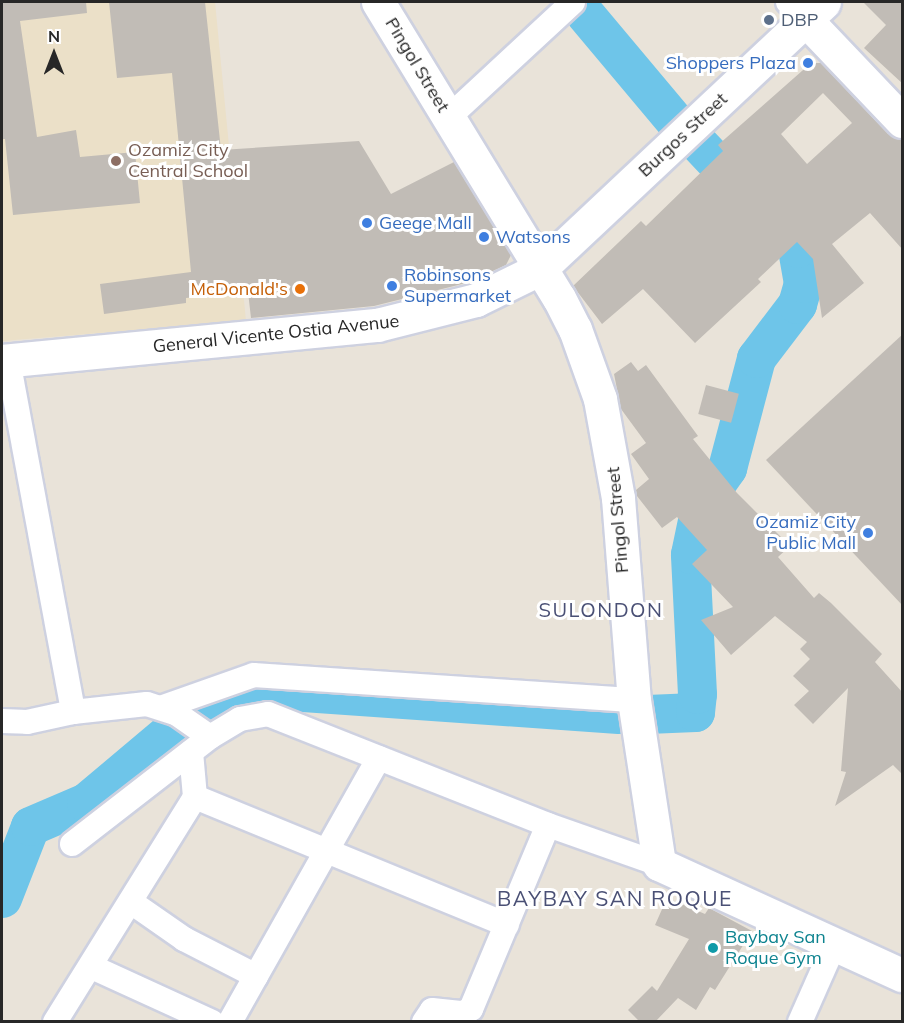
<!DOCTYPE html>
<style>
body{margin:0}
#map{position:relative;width:904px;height:1023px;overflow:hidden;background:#e9e3d9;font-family:Mulish,sans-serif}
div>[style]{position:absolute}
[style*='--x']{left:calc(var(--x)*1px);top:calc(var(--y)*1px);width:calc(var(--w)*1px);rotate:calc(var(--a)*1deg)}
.education>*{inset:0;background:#ebe0c8}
.river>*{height:39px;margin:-19.5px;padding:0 19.5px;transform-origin:19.5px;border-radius:19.5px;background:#6ec5e9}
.building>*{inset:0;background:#c1bcb6;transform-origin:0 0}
.roads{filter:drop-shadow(2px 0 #ced1e0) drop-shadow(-2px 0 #ced1e0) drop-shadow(0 2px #ced1e0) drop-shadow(0 -2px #ced1e0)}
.street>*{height:24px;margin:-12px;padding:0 12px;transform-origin:12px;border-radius:12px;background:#fff}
.secondary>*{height:33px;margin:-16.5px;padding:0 16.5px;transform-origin:16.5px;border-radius:16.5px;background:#fff}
.dots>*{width:16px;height:16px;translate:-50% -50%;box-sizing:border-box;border:3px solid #fff;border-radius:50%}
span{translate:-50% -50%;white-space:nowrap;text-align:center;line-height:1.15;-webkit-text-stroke:6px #fff;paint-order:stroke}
.service-label{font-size:18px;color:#4e5e75}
.left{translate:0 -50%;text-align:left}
.shop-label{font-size:18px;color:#366cbe}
.right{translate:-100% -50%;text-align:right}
.street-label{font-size:18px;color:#272727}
.education-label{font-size:18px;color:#785e54}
.food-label{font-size:18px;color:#c56008}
.culture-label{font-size:18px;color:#0d838f}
.neighbourhood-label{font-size:20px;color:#4a5075;letter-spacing:1.5px}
.quarter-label{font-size:21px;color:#4a5075;letter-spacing:1.5px}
.frame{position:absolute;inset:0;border:3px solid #272727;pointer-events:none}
.north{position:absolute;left:24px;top:24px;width:60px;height:60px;-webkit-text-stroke:4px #fff;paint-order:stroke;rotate:0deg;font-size:16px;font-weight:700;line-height:24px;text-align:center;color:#272727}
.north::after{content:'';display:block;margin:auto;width:21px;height:27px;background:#272727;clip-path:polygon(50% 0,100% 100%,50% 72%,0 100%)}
</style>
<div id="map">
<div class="education">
<i style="clip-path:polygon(2px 2px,215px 2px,246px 321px,2px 341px)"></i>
</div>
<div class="river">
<i style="--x:585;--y:14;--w:137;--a:50"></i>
<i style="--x:200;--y:712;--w:38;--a:-27"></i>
<i style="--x:234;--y:695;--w:69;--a:-2.5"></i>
<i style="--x:303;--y:692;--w:316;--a:4"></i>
<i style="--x:647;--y:714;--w:48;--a:-2.4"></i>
<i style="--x:695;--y:712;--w:18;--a:-84"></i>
<i style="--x:697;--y:694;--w:140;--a:-92.9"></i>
<i style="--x:690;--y:554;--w:49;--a:-78.2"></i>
<i style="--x:700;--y:506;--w:47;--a:-54.6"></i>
<i style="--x:727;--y:468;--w:114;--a:-75.2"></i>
<i style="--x:756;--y:358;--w:68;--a:-52.8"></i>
<i style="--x:797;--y:304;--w:22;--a:-74"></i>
<i style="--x:803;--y:283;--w:36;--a:-100"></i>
<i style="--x:797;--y:248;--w:147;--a:-133.3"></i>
<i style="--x:2;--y:898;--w:77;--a:-68.7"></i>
<i style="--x:30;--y:826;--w:61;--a:-23.2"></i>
<i style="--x:86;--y:802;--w:115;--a:-40.1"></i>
</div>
<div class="building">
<i style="clip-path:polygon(2px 2px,86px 2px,87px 13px,20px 21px,37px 137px,76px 130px,80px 157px,135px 152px,140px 203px,13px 215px,5px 139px,2px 139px)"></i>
<i style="clip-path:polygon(109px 2px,205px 2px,221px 150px,359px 141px,391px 194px,454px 162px,511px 255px,506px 265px,466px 283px,374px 306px,251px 318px,248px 292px,186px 298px,186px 303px,104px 314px,100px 284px,191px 272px,172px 73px,117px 78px)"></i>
<i style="clip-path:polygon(863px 2px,903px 2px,903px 84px,864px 48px,886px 25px)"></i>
<i style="clip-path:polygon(evenodd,811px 63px,821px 63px,888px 134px,903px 139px,903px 250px,870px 213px,832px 244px,864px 283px,822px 318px,813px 259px,797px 242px,758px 279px,761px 282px,695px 343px,643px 289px,602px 324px,573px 286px,641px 221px,646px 226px,723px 151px,718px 145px,811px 63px,823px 93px,852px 123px,807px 164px,781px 134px,823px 93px)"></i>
<i style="clip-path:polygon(903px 334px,903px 606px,766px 460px)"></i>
<i style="clip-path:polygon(631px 362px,638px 371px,646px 365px,698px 436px,693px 439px,737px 493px,790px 546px,778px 557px,814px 598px,819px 593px,831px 603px,882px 654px,875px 662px,903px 693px,903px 775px,893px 765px,835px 806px,846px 772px,841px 771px,848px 688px,813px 724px,794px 705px,809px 691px,793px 676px,810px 659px,800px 649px,807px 642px,775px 616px,731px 655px,701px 620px,733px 607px,692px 564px,707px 550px,677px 517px,662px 528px,637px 496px,636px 490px,649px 479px,631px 454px,646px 443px,621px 409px,614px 374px)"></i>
<i style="left:706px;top:385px;width:34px;height:30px;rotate:15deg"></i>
<i style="clip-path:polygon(667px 898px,705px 914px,709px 908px,752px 931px,715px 990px,710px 987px,696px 1010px,678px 998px,655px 1022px,640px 1022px,628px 1010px,652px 986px,657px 991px,689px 939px,655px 925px)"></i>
</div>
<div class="roads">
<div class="street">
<i style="--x:788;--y:2;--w:24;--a:45"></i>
<i style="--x:449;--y:117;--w:169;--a:-42.8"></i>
<i style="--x:8;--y:360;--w:358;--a:79.5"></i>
<i style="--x:73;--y:712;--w:74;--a:-6.2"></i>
<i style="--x:147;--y:704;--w:32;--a:18"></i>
<i style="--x:177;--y:714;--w:40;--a:34.9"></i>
<i style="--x:163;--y:707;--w:96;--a:-19.4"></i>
<i style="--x:254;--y:675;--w:381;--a:3.8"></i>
<i style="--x:2;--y:721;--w:25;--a:2"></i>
<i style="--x:27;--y:722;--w:47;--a:-12.3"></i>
<i style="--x:195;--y:797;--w:337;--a:22.3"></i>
<i style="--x:72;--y:844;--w:175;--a:-37.8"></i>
<i style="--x:210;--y:737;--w:35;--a:-31"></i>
<i style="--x:240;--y:719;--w:28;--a:-10"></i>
<i style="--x:268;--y:714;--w:301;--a:21.6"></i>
<i style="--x:548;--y:825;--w:118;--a:19.4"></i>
<i style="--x:131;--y:902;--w:65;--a:34.9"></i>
<i style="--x:184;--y:939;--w:81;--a:27.2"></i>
<i style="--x:92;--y:967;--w:132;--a:24.6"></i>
<i style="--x:55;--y:1022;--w:265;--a:-58.1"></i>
<i style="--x:195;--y:797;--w:45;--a:-95.1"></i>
<i style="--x:230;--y:1022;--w:303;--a:-60.6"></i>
<i style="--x:424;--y:1022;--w:14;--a:-56"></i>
<i style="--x:432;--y:1010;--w:31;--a:6"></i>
<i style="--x:463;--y:1013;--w:9;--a:-27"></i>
<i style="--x:471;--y:1009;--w:199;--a:-67.3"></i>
<i style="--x:800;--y:1022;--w:86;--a:-66.1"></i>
</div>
<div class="secondary">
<i style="--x:378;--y:2;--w:347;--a:58.6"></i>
<i style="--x:559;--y:298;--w:35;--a:63"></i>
<i style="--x:575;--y:329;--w:74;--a:70.3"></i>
<i style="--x:600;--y:399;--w:101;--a:79.7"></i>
<i style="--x:618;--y:498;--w:203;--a:85.5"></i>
<i style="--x:634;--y:700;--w:166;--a:81.3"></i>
<i style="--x:659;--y:864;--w:267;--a:24.6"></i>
<i style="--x:805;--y:19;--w:141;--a:46.4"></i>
<i style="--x:2;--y:361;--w:377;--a:-5.5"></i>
<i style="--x:377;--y:325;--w:102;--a:-14.2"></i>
<i style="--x:476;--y:300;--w:72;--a:-26.2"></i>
<i style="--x:541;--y:268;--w:388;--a:-43.2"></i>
</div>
</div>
<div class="dots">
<i style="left:769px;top:20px;background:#5c6f8a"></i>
<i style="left:808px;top:63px;background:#3f7fe0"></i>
<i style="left:116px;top:161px;background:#8d6e63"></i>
<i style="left:367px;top:223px;background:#3f7fe0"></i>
<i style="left:484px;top:237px;background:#3f7fe0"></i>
<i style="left:392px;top:286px;background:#3f7fe0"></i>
<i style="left:300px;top:289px;background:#e8710a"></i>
<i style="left:868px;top:533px;background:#3f7fe0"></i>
<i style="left:713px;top:948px;background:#0f9aa8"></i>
</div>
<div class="service-label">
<span class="left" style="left:781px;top:20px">DBP</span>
</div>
<div class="shop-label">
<span class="right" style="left:796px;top:63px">Shoppers Plaza</span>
<span class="left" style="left:379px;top:223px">Geege Mall</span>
<span class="left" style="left:496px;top:237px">Watsons</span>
<span class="left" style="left:404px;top:286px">Robinsons<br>Supermarket</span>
<span class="right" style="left:856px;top:533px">Ozamiz City<br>Public Mall</span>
</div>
<div class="street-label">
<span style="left:417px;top:65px;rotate:59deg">Pingol Street</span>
<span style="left:683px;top:135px;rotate:-43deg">Burgos Street</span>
<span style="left:276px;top:334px;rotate:-6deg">General Vicente Ostia Avenue</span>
<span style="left:618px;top:520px;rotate:-95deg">Pingol Street</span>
</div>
<div class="education-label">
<span class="left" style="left:128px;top:161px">Ozamiz City<br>Central School</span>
</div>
<div class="food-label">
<span class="right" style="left:288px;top:289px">McDonald's</span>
</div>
<div class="culture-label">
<span class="left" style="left:725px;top:948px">Baybay San<br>Roque Gym</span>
</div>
<div class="neighbourhood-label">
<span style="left:601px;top:609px">SULONDON</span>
</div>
<div class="quarter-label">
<span style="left:615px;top:898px">BAYBAY SAN ROQUE</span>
</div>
<div class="frame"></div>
<div class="north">N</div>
</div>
